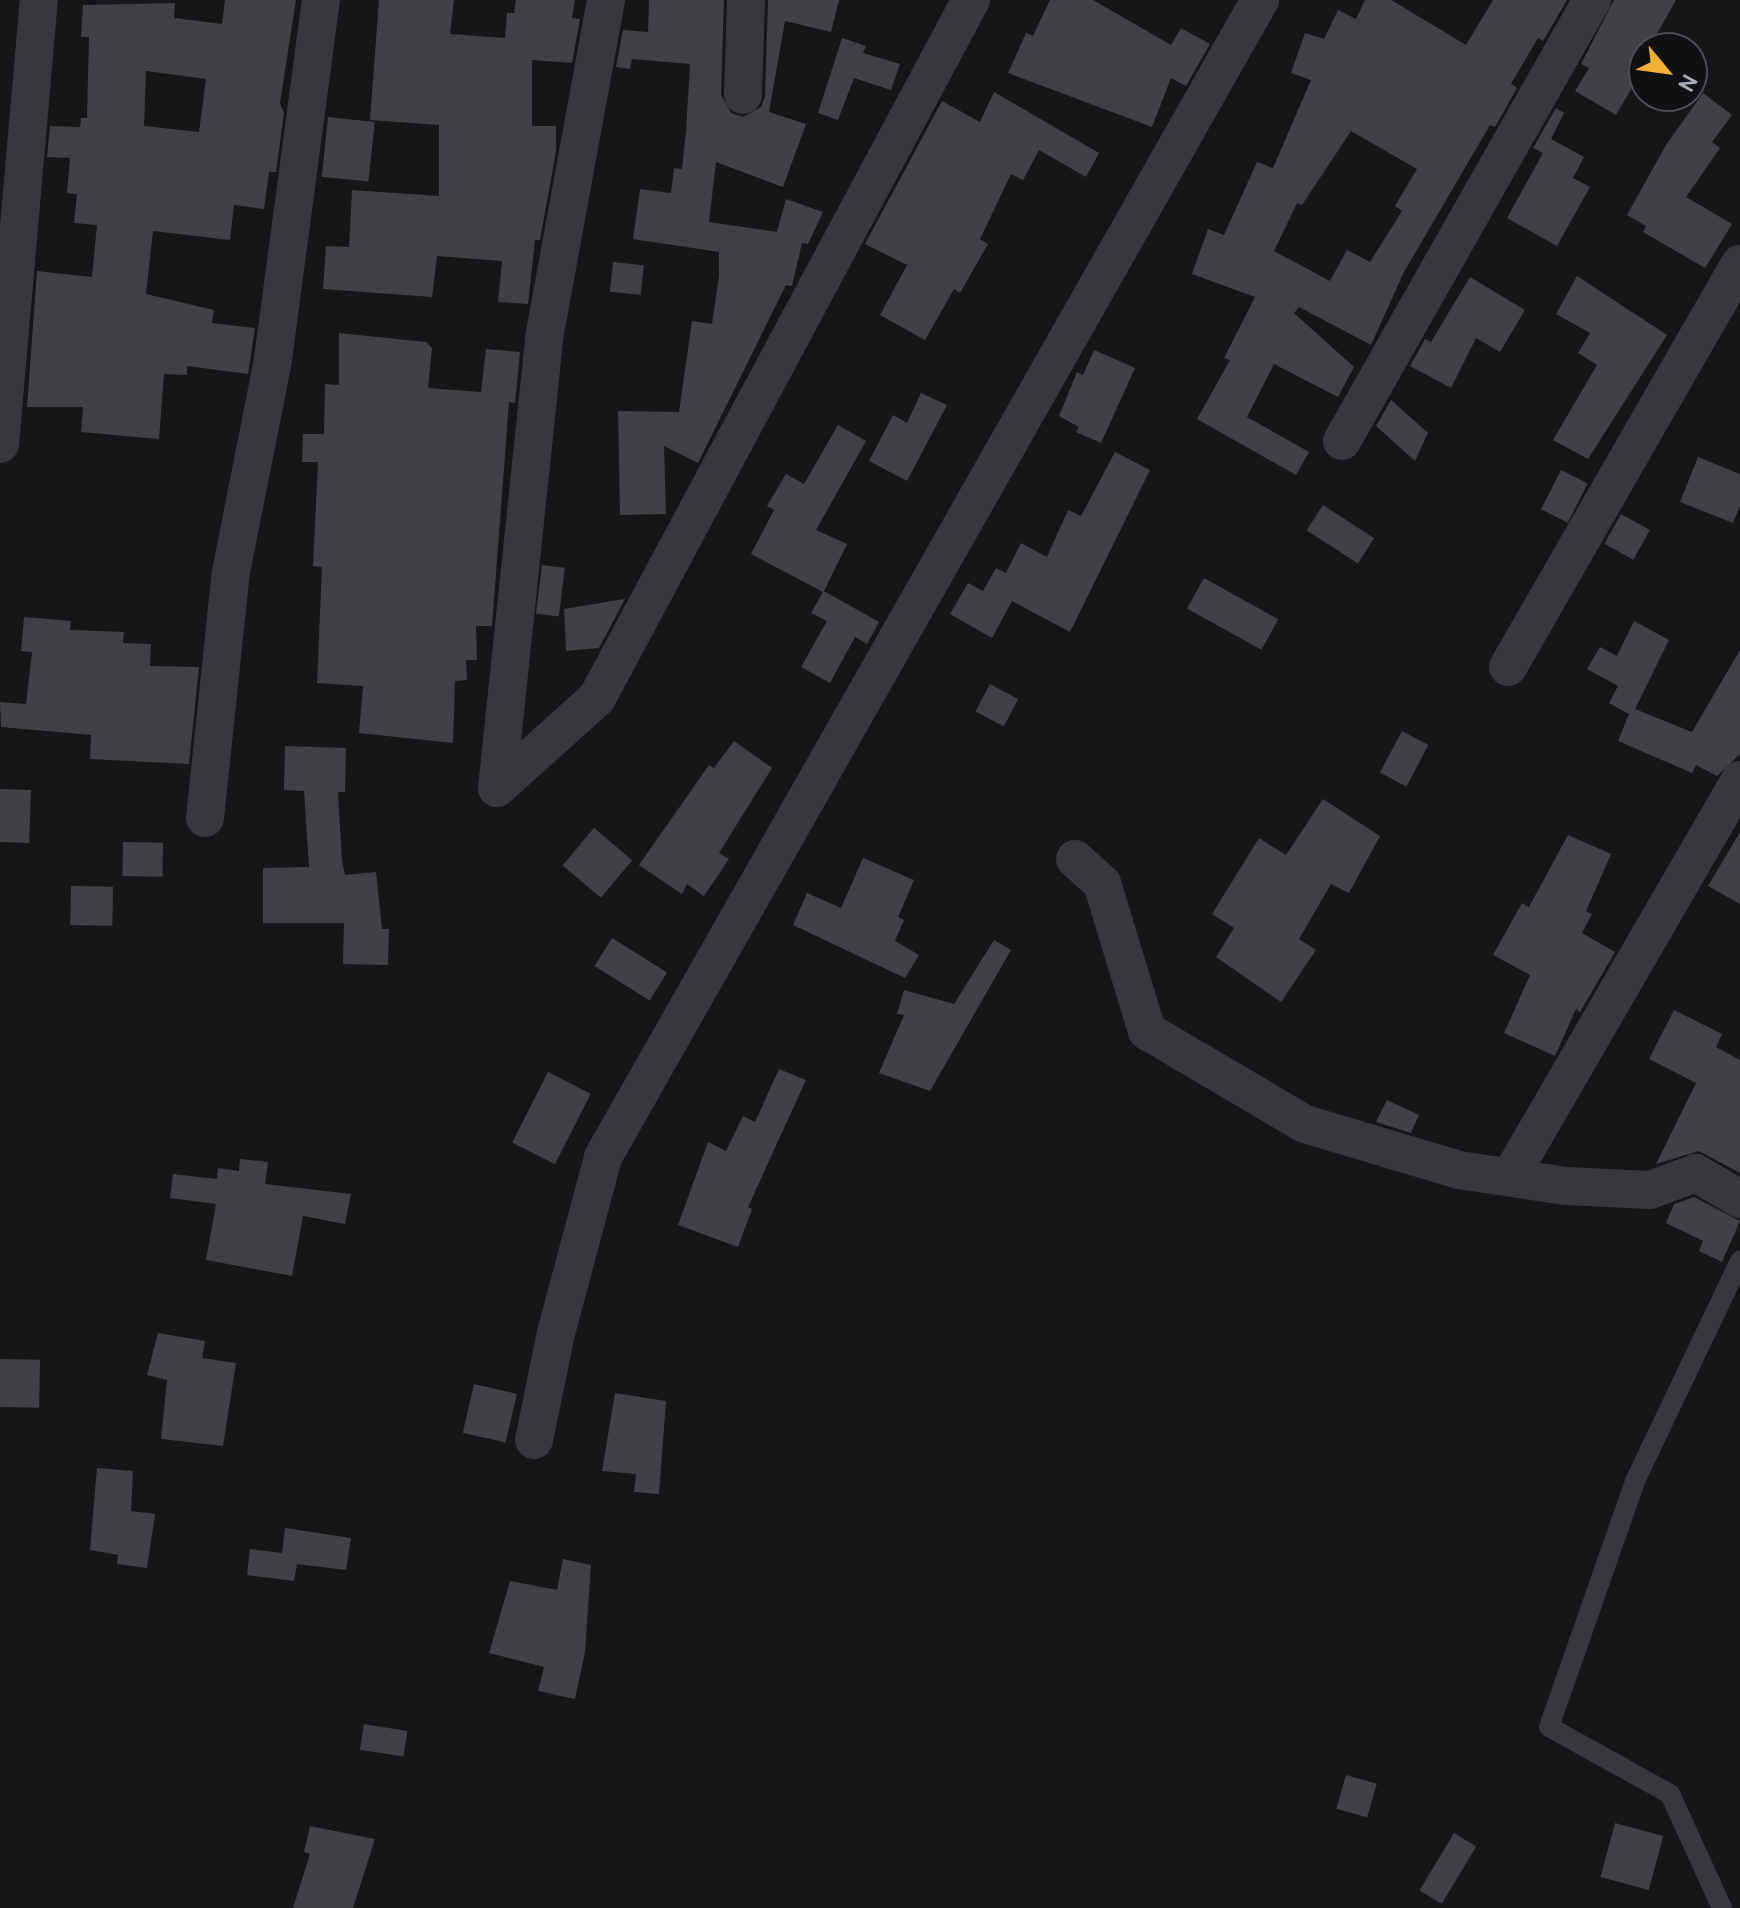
<!DOCTYPE html>
<style>
body{margin:0}
#map{position:relative;width:1740px;height:1908px;overflow:hidden;background:#161618;font-family:Cabin,sans-serif}
div>[style]{position:absolute}
[style*='--x']{left:calc(var(--x)*1px);top:calc(var(--y)*1px);width:calc(var(--w)*1px);rotate:calc(var(--a)*1deg)}
.building>*{inset:0;background:#404145;transform-origin:0 0}
.service>*{height:20px;margin:-10px;padding:0 10px;transform-origin:10px;border-radius:10px;background:#37383d}
.minor>*{height:38px;margin:-19px;padding:0 19px;transform-origin:19px;border-radius:19px;background:#37383d}
span{translate:-50% -50%;white-space:nowrap;text-align:center;line-height:1.15;-webkit-text-stroke:7px #111113;paint-order:stroke}
.north{position:absolute;left:1628px;top:32px;width:80px;height:80px;box-sizing:border-box;background:#111113;border:2px solid #4d4f55;border-radius:50%;rotate:119deg;font-size:22px;font-weight:700;line-height:32px;text-align:center;color:#a8adb8}
.north::after{content:'';display:block;margin:auto;width:28px;height:36px;background:#f2b134;clip-path:polygon(50% 0,100% 100%,50% 72%,0 100%)}
</style>
<div id="map">
<div class="building">
<i style="clip-path:polygon(evenodd,225px 0,296px 0,280px 103px,284px 113px,276px 172px,269px 172px,264px 209px,234px 205px,230px 240px,153px 231px,146px 294px,214px 310px,212px 323px,255px 328px,248px 374px,187px 366px,187px 375px,164px 374px,159px 439px,81px 432px,83px 407px,27px 407px,37px 271px,92px 277px,97px 225px,74px 223px,77px 194px,67px 193px,70px 158px,47px 157px,50px 126px,80px 127px,81px 118px,87px 118px,89px 37px,81px 37px,83px 5px,175px 3px,174px 18px,222px 24px,225px 0,146px 71px,206px 79px,199px 132px,144px 126px,146px 71px)"></i>
<i style="clip-path:polygon(379px 0,454px 0,450px 34px,505px 38px,507px 13px,514px 13px,516px 0,575px 0,572px 18px,580px 19px,572px 63px,532px 60px,532px 126px,556px 126px,556px 151px,540px 240px,535px 240px,528px 304px,498px 302px,502px 261px,437px 256px,432px 297px,323px 289px,326px 246px,349px 247px,352px 190px,439px 196px,439px 125px,370px 120px)"></i>
<i style="clip-path:polygon(649px 0,724px 0,721px 95px,731px 113px,743px 117px,761px 107px,765px 96px,768px 0,839px 0,831px 32px,785px 21px,769px 112px,806px 124px,783px 187px,716px 162px,709px 222px,777px 232px,786px 199px,823px 212px,808px 244px,802px 243px,792px 286px,786px 285px,698px 463px,664px 446px,666px 514px,620px 515px,618px 411px,679px 412px,692px 321px,712px 324px,719px 276px,719px 252px,633px 239px,640px 189px,671px 193px,674px 168px,682px 169px,686px 132px,690px 64px,632px 59px,630px 69px,616px 67px,623px 30px,648px 32px)"></i>
<i style="clip-path:polygon(1050px 0,1093px 0,1171px 45px,1181px 28px,1210px 44px,1186px 86px,1171px 78px,1152px 127px,1008px 73px,1026px 33px,1033px 36px)"></i>
<i style="clip-path:polygon(evenodd,1365px 0,1391px 0,1466px 45px,1493px 0,1567px 0,1543px 41px,1538px 38px,1511px 84px,1517px 88px,1495px 127px,1490px 125px,1404px 272px,1371px 345px,1299px 307px,1294px 313px,1354px 367px,1338px 397px,1274px 364px,1247px 417px,1309px 452px,1296px 475px,1197px 419px,1230px 360px,1224px 358px,1255px 297px,1192px 274px,1208px 229px,1224px 235px,1257px 162px,1273px 168px,1311px 80px,1291px 73px,1305px 33px,1324px 39px,1338px 10px,1356px 19px,1365px 0,1351px 131px,1417px 169px,1395px 206px,1402px 211px,1370px 262px,1347px 250px,1330px 281px,1274px 251px,1297px 203px,1302px 205px,1351px 131px)"></i>
<i style="clip-path:polygon(1614px 0,1676px 0,1649px 48px,1641px 48px,1644px 67px,1616px 115px,1575px 91px,1589px 68px,1581px 64px)"></i>
<i style="clip-path:polygon(842px 38px,866px 46px,863px 53px,900px 64px,891px 90px,854px 78px,838px 120px,818px 113px)"></i>
<i style="clip-path:polygon(994px 92px,1099px 153px,1086px 177px,1039px 150px,1023px 180px,1011px 174px,980px 239px,988px 244px,960px 293px,954px 289px,925px 340px,880px 315px,907px 265px,865px 244px,942px 101px,980px 122px)"></i>
<i style="clip-path:polygon(1703px 93px,1732px 115px,1712px 142px,1720px 148px,1686px 197px,1732px 224px,1705px 268px,1643px 232px,1646px 226px,1627px 215px,1666px 145px)"></i>
<i style="clip-path:polygon(1556px 108px,1564px 113px,1551px 139px,1584px 157px,1573px 178px,1590px 187px,1557px 246px,1507px 218px,1543px 153px,1533px 148px)"></i>
<i style="left:328px;top:117px;width:47px;height:60px;rotate:6deg"></i>
<i style="left:613px;top:262px;width:31px;height:30px;rotate:6deg"></i>
<i style="clip-path:polygon(1577px 276px,1667px 335px,1588px 459px,1553px 440px,1597px 365px,1578px 353px,1590px 333px,1556px 314px)"></i>
<i style="clip-path:polygon(1470px 277px,1525px 310px,1500px 352px,1476px 338px,1451px 388px,1410px 366px,1425px 339px,1431px 342px)"></i>
<i style="clip-path:polygon(339px 333px,426px 342px,432px 348px,428px 388px,481px 392px,486px 349px,520px 352px,515px 403px,509px 402px,492px 626px,476px 626px,477px 660px,466px 660px,467px 680px,455px 681px,453px 743px,359px 733px,363px 686px,317px 683px,322px 567px,313px 566px,318px 462px,302px 462px,303px 434px,324px 434px,325px 384px,339px 385px)"></i>
<i style="clip-path:polygon(1094px 350px,1135px 368px,1101px 443px,1076px 432px,1079px 427px,1059px 416px,1077px 372px,1083px 375px)"></i>
<i style="clip-path:polygon(921px 393px,947px 405px,907px 481px,869px 461px,893px 415px,907px 423px)"></i>
<i style="clip-path:polygon(1391px 400px,1428px 433px,1415px 461px,1376px 426px)"></i>
<i style="clip-path:polygon(838px 425px,866px 441px,816px 530px,847px 544px,824px 591px,879px 622px,867px 644px,855px 637px,830px 683px,801px 667px,827px 621px,811px 613px,823px 592px,751px 554px,774px 510px,767px 506px,786px 474px,804px 484px)"></i>
<i style="clip-path:polygon(1115px 452px,1150px 470px,1070px 632px,1012px 601px,992px 638px,950px 614px,968px 583px,983px 591px,996px 568px,1006px 573px,1021px 543px,1047px 557px,1068px 510px,1081px 516px)"></i>
<i style="clip-path:polygon(1698px 457px,1740px 474px,1740px 506px,1733px 523px,1680px 502px)"></i>
<i style="left:1561px;top:470px;width:30px;height:44px;rotate:27deg"></i>
<i style="left:1323px;top:505px;width:61px;height:30px;rotate:33deg"></i>
<i style="left:1621px;top:514px;width:33px;height:34px;rotate:29deg"></i>
<i style="left:542px;top:565px;width:23px;height:49px;rotate:7deg"></i>
<i style="left:1204px;top:578px;width:85px;height:35px;rotate:29deg"></i>
<i style="clip-path:polygon(625px 599px,599px 648px,566px 651px,564px 609px)"></i>
<i style="clip-path:polygon(24px 617px,71px 621px,70px 630px,124px 632px,123px 643px,151px 644px,150px 666px,199px 667px,189px 764px,90px 759px,91px 735px,1px 727px,0 702px,26px 704px,32px 652px,21px 651px)"></i>
<i style="clip-path:polygon(1634px 621px,1669px 640px,1635px 709px,1692px 732px,1740px 650px,1740px 754px,1717px 776px,1696px 765px,1692px 773px,1618px 741px,1629px 714px,1609px 703px,1618px 686px,1587px 669px,1600px 647px,1617px 656px)"></i>
<i style="left:990px;top:684px;width:32px;height:31px;rotate:28deg"></i>
<i style="left:1402px;top:731px;width:30px;height:47px;rotate:28deg"></i>
<i style="clip-path:polygon(734px 741px,772px 768px,719px 853px,729px 859px,704px 896px,687px 884px,682px 894px,639px 865px,709px 765px,714px 768px)"></i>
<i style="clip-path:polygon(285px 746px,346px 748px,345px 792px,338px 792px,342px 861px,345px 875px,376px 872px,382px 929px,389px 929px,388px 965px,343px 964px,344px 923px,263px 923px,263px 868px,309px 867px,304px 791px,284px 790px)"></i>
<i style="left:0;top:789px;width:31px;height:53px;rotate:2deg"></i>
<i style="clip-path:polygon(1323px 799px,1380px 836px,1349px 893px,1331px 884px,1299px 939px,1316px 950px,1281px 1002px,1216px 957px,1234px 928px,1212px 914px,1259px 838px,1286px 855px)"></i>
<i style="left:594px;top:828px;width:50px;height:49px;rotate:40deg"></i>
<i style="clip-path:polygon(1740px 832px,1740px 904px,1708px 886px)"></i>
<i style="clip-path:polygon(1568px 835px,1611px 854px,1586px 911px,1592px 914px,1582px 933px,1615px 952px,1580px 1012px,1576px 1009px,1555px 1056px,1504px 1033px,1530px 975px,1493px 955px,1522px 903px,1529px 907px)"></i>
<i style="left:123px;top:842px;width:40px;height:34px;rotate:1deg"></i>
<i style="clip-path:polygon(863px 858px,914px 880px,898px 917px,904px 920px,895px 941px,919px 955px,905px 978px,793px 925px,807px 893px,841px 908px)"></i>
<i style="left:71px;top:886px;width:42px;height:39px;rotate:1deg"></i>
<i style="left:612px;top:938px;width:65px;height:33px;rotate:32deg"></i>
<i style="clip-path:polygon(994px 940px,1011px 950px,930px 1091px,879px 1073px,904px 1015px,897px 1014px,904px 990px,954px 1004px)"></i>
<i style="clip-path:polygon(1674px 1010px,1722px 1034px,1716px 1047px,1740px 1060px,1740px 1173px,1699px 1151px,1656px 1164px,1696px 1083px,1649px 1059px)"></i>
<i style="clip-path:polygon(779px 1069px,806px 1080px,748px 1207px,752px 1209px,738px 1247px,678px 1225px,708px 1142px,726px 1151px,743px 1116px,755px 1122px)"></i>
<i style="left:548px;top:1072px;width:48px;height:79px;rotate:27deg"></i>
<i style="clip-path:polygon(1387px 1100px,1419px 1115px,1411px 1133px,1376px 1122px)"></i>
<i style="clip-path:polygon(240px 1159px,268px 1162px,265px 1184px,351px 1194px,345px 1224px,303px 1216px,292px 1276px,206px 1260px,216px 1204px,170px 1198px,173px 1174px,217px 1179px,218px 1168px,239px 1171px)"></i>
<i style="clip-path:polygon(1694px 1197px,1740px 1221px,1722px 1262px,1699px 1251px,1703px 1241px,1666px 1223px,1674px 1204px)"></i>
<i style="clip-path:polygon(158px 1333px,205px 1341px,202px 1358px,236px 1363px,223px 1446px,161px 1439px,167px 1380px,147px 1375px)"></i>
<i style="left:0;top:1359px;width:40px;height:48px;rotate:1deg"></i>
<i style="left:474px;top:1384px;width:44px;height:50px;rotate:13deg"></i>
<i style="clip-path:polygon(615px 1393px,666px 1401px,659px 1494px,634px 1492px,636px 1474px,602px 1471px)"></i>
<i style="clip-path:polygon(97px 1468px,133px 1471px,131px 1511px,155px 1514px,147px 1568px,117px 1564px,118px 1555px,90px 1550px)"></i>
<i style="clip-path:polygon(285px 1528px,351px 1538px,346px 1570px,297px 1564px,294px 1581px,247px 1575px,250px 1549px,282px 1553px)"></i>
<i style="clip-path:polygon(563px 1559px,591px 1565px,585px 1652px,575px 1699px,538px 1691px,544px 1667px,489px 1653px,510px 1581px,557px 1590px)"></i>
<i style="left:364px;top:1724px;width:44px;height:26px;rotate:9deg"></i>
<i style="left:1346px;top:1775px;width:32px;height:35px;rotate:16deg"></i>
<i style="left:1615px;top:1823px;width:50px;height:56px;rotate:15deg"></i>
<i style="clip-path:polygon(310px 1826px,375px 1839px,353px 1908px,293px 1908px,310px 1854px,304px 1852px)"></i>
<i style="left:1454px;top:1833px;width:26px;height:67px;rotate:31deg"></i>
</div>
<div class="service">
<i style="--x:1722;--y:1908;--w:125;--a:-114.5"></i>
<i style="--x:1670;--y:1794;--w:138;--a:-151"></i>
<i style="--x:1549;--y:1727;--w:263;--a:-70.7"></i>
<i style="--x:1636;--y:1479;--w:242;--a:-64.5"></i>
</div>
<div class="minor">
<i style="--x:743;--y:95;--w:95;--a:-88.2"></i>
<i style="--x:1342;--y:441;--w:507;--a:-60.45"></i>
<i style="--x:0;--y:444;--w:446;--a:-85"></i>
<i style="--x:1508;--y:667;--w:465;--a:-60.1"></i>
<i style="--x:497;--y:788;--w:135;--a:-42"></i>
<i style="--x:597;--y:698;--w:792;--a:-61.82"></i>
<i style="--x:497;--y:788;--w:452;--a:-84"></i>
<i style="--x:544;--y:338;--w:344;--a:-79.6"></i>
<i style="--x:205;--y:818;--w:247;--a:-84"></i>
<i style="--x:231;--y:572;--w:217;--a:-78.8"></i>
<i style="--x:273;--y:359;--w:362;--a:-82.4"></i>
<i style="--x:1075;--y:859;--w:36;--a:42"></i>
<i style="--x:1102;--y:883;--w:155;--a:73.1"></i>
<i style="--x:1147;--y:1031;--w:183;--a:30.5"></i>
<i style="--x:1305;--y:1124;--w:161;--a:16.6"></i>
<i style="--x:1459;--y:1170;--w:108;--a:8.5"></i>
<i style="--x:1566;--y:1186;--w:84;--a:2.7"></i>
<i style="--x:1650;--y:1190;--w:49;--a:-20.3"></i>
<i style="--x:1696;--y:1173;--w:51;--a:30.6"></i>
<i style="--x:1510;--y:1177;--w:459;--a:-59.9"></i>
<i style="--x:534;--y:1440;--w:109;--a:-78.4"></i>
<i style="--x:556;--y:1333;--w:182;--a:-75"></i>
<i style="--x:603;--y:1157;--w:1331;--a:-60.41"></i>
</div>
<div class="north">N</div>
</div>
